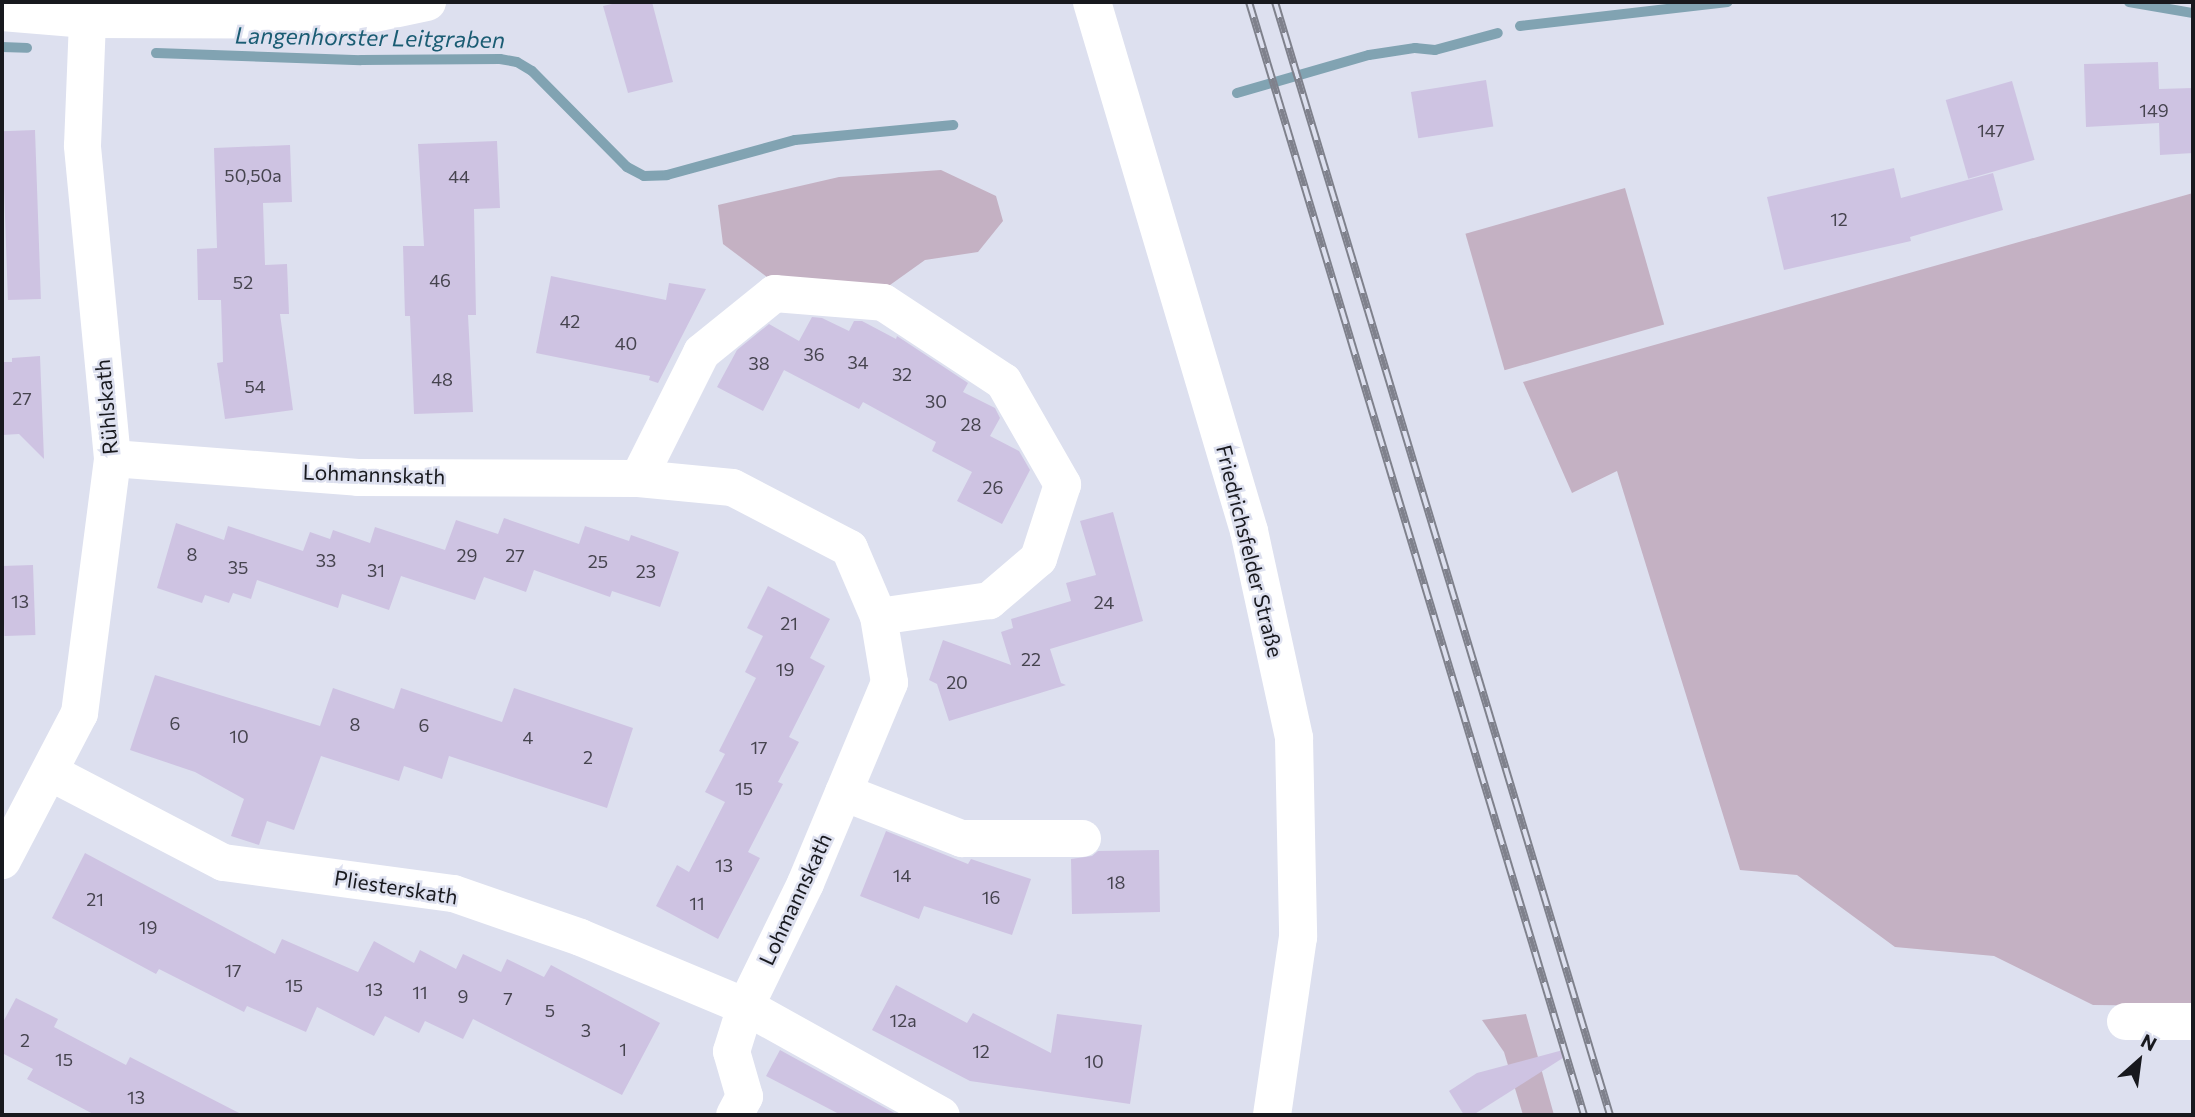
<!DOCTYPE html>
<meta charset="utf-8">
<style>
body{margin:0}
#map{position:relative;width:2195px;height:1117px;overflow:hidden;background:#dde0ef;font-family:Commissioner,sans-serif}
div>[style]{position:absolute}
[style*='--x']{left:calc(var(--x)*1px);top:calc(var(--y)*1px);width:calc(var(--w)*1px);rotate:calc(var(--a)*1deg)}
.green>*{inset:0;background:#c4b1c3;transform-origin:0 0}
.stream>*{height:10px;margin:-5px;padding:0 5px;transform-origin:5px;border-radius:5px;background:#81a3b2}
.building>*{inset:0;background:#cec3e2;transform-origin:0 0}
.minor>*{height:37px;margin:-18.5px;padding:0 18.5px;transform-origin:18.5px;border-radius:18.5px;background:#fff}
.tertiary>*{height:38px;margin:-19px;padding:0 19px;transform-origin:19px;border-radius:19px;background:#fff}
.secondary>*{height:38px;margin:-19px;padding:0 19px;transform-origin:19px;border-radius:19px;background:#fff}
.rail>*{height:8px;margin-top:-4px;transform-origin:0;background:repeating-linear-gradient(90deg,#dde0ef 0 16px,#7f818c 0 32px);box-sizing:border-box;border-block:2px solid #7f818c}
span{translate:-50% -50%;white-space:nowrap;text-align:center;line-height:1.15;-webkit-text-stroke:5px #dde0ef;paint-order:stroke}
.number-label{font-size:18px;color:#46444f}
.number-label span{-webkit-text-stroke-width:0}
.street-label{font-size:21px;color:#18191e}
.water-label{font-size:23px;color:#1a5c73;font-style:italic}
.frame{position:absolute;inset:0;border:4px solid #18191e;pointer-events:none}
.north{position:absolute;left:2104px;top:1026px;width:70px;height:70px;-webkit-text-stroke:5px #dde0ef;paint-order:stroke;rotate:28deg;font-size:19px;font-weight:700;line-height:28px;text-align:center;color:#18191e}
.north::after{content:'';display:block;margin:auto;width:24px;height:32px;background:#18191e;clip-path:polygon(50% 0,100% 100%,50% 72%,0 100%)}
</style>
<div id="map">
<div class="green">
<i style="clip-path:polygon(941px 170px,996px 196px,1003px 221px,978px 252px,925px 260px,883px 290px,775px 283px,723px 244px,718px 205px,839px 177px)"></i>
<i style="left:1625px;top:188px;width:142px;height:166px;rotate:74deg"></i>
<i style="clip-path:polygon(2193px 193px,2193px 1006px,2093px 1005px,1994px 956px,1895px 947px,1797px 875px,1740px 870px,1617px 471px,1572px 493px,1523px 382px)"></i>
<i style="clip-path:polygon(1526px 1014px,1554px 1115px,1523px 1115px,1504px 1052px,1482px 1020px)"></i>
</div>
<div class="stream">
<i style="--x:2129;--y:2;--w:65;--a:9.8"></i>
<i style="--x:1520;--y:26;--w:209;--a:-6.6"></i>
<i style="--x:2;--y:47;--w:25;--a:2"></i>
<i style="--x:156;--y:53;--w:205;--a:2"></i>
<i style="--x:361;--y:60;--w:139;--a:-0.4"></i>
<i style="--x:500;--y:59;--w:17;--a:10"></i>
<i style="--x:517;--y:62;--w:17;--a:31"></i>
<i style="--x:532;--y:71;--w:135;--a:45.3"></i>
<i style="--x:627;--y:167;--w:19;--a:28"></i>
<i style="--x:644;--y:176;--w:23;--a:-2"></i>
<i style="--x:667;--y:175;--w:133;--a:-15.3"></i>
<i style="--x:795;--y:140;--w:159;--a:-5.4"></i>
<i style="--x:1237;--y:93;--w:137;--a:-16.1"></i>
<i style="--x:1369;--y:55;--w:47;--a:-8.7"></i>
<i style="--x:1415;--y:48;--w:20;--a:6"></i>
<i style="--x:1435;--y:50;--w:65;--a:-15.1"></i>
</div>
<div class="building">
<i style="clip-path:polygon(621px 2px,652px 2px,673px 82px,628px 93px,603px 6px)"></i>
<i style="clip-path:polygon(2158px 62px,2159px 89px,2193px 88px,2193px 153px,2160px 155px,2159px 123px,2086px 127px,2084px 64px)"></i>
<i style="left:1486px;top:80px;width:47px;height:76px;rotate:81deg"></i>
<i style="left:2012px;top:81px;width:82px;height:69px;rotate:74deg"></i>
<i style="left:35px;top:130px;width:169px;height:33px;rotate:88deg"></i>
<i style="clip-path:polygon(497px 141px,500px 208px,474px 209px,476px 315px,468px 315px,473px 412px,414px 414px,410px 316px,405px 316px,403px 246px,424px 246px,418px 144px)"></i>
<i style="clip-path:polygon(290px 145px,292px 202px,263px 203px,265px 265px,287px 264px,289px 314px,280px 314px,293px 410px,225px 419px,217px 363px,223px 362px,221px 300px,198px 300px,197px 249px,217px 248px,214px 148px)"></i>
<i style="clip-path:polygon(1894px 168px,1901px 198px,1993px 173px,2003px 210px,1910px 237px,1911px 241px,1784px 270px,1767px 197px)"></i>
<i style="clip-path:polygon(551px 276px,666px 300px,669px 283px,706px 289px,658px 383px,649px 380px,650px 376px,536px 353px)"></i>
<i style="clip-path:polygon(812px 317px,822px 318px,849px 331px,854px 321px,862px 321px,896px 339px,897px 336px,968px 383px,963px 392px,995px 408px,1000px 418px,990px 436px,1019px 451px,1030px 470px,1002px 524px,957px 501px,972px 472px,932px 451px,936px 442px,863px 402px,859px 409px,784px 370px,763px 411px,717px 387px,737px 350px,769px 324px,799px 341px)"></i>
<i style="clip-path:polygon(40px 356px,44px 459px,19px 434px,2px 435px,2px 362px,12px 362px,12px 358px)"></i>
<i style="clip-path:polygon(1113px 512px,1143px 621px,1050px 649px,1061px 683px,1066px 685px,949px 721px,937px 684px,929px 680px,943px 640px,1011px 665px,1001px 632px,1013px 628px,1011px 619px,1071px 601px,1066px 583px,1096px 575px,1080px 521px)"></i>
<i style="clip-path:polygon(504px 518px,579px 544px,585px 526px,629px 541px,631px 535px,679px 552px,660px 607px,612px 591px,610px 597px,534px 570px,526px 592px,484px 577px,475px 600px,401px 576px,389px 610px,342px 594px,338px 608px,257px 580px,251px 599px,233px 593px,229px 603px,205px 595px,202px 603px,157px 588px,176px 523px,224px 540px,228px 526px,303px 551px,310px 532px,330px 539px,333px 530px,370px 543px,375px 527px,445px 550px,456px 520px,498px 534px)"></i>
<i style="left:33px;top:565px;width:70px;height:31px;rotate:88deg"></i>
<i style="clip-path:polygon(768px 586px,830px 619px,810px 658px,825px 666px,789px 737px,799px 742px,778px 782px,783px 784px,748px 852px,760px 858px,718px 939px,656px 906px,677px 865px,689px 872px,725px 802px,705px 792px,725px 754px,719px 751px,756px 678px,745px 672px,763px 636px,747px 628px)"></i>
<i style="clip-path:polygon(155px 675px,320px 726px,333px 688px,394px 709px,401px 688px,502px 722px,514px 688px,633px 728px,607px 808px,449px 756px,442px 779px,404px 766px,399px 781px,321px 756px,294px 830px,267px 821px,259px 845px,231px 836px,244px 799px,195px 772px,130px 750px)"></i>
<i style="clip-path:polygon(886px 831px,968px 864px,971px 859px,1031px 879px,1012px 935px,924px 906px,919px 919px,860px 896px)"></i>
<i style="clip-path:polygon(1159px 850px,1160px 912px,1072px 914px,1071px 859px,1092px 856px,1098px 851px)"></i>
<i style="clip-path:polygon(85px 853px,275px 954px,282px 939px,358px 972px,374px 941px,414px 963px,420px 950px,456px 969px,463px 954px,501px 972px,507px 959px,544px 977px,551px 965px,660px 1023px,622px 1095px,473px 1019px,463px 1039px,425px 1021px,419px 1033px,385px 1016px,374px 1036px,317px 1007px,306px 1032px,247px 1006px,244px 1012px,159px 969px,156px 974px,52px 918px)"></i>
<i style="clip-path:polygon(896px 985px,967px 1023px,973px 1013px,1051px 1053px,1057px 1014px,1142px 1025px,1130px 1104px,970px 1081px,872px 1030px)"></i>
<i style="clip-path:polygon(16px 998px,58px 1019px,54px 1027px,126px 1065px,130px 1057px,243px 1115px,95px 1115px,27px 1079px,33px 1069px,2px 1053px,2px 1024px)"></i>
<i style="clip-path:polygon(780px 1050px,898px 1115px,841px 1115px,766px 1076px)"></i>
<i style="clip-path:polygon(1563px 1050px,1566px 1056px,1473px 1115px,1464px 1115px,1449px 1091px,1477px 1073px)"></i>
</div>
<div class="minor">
<i style="--x:112;--y:458;--w:246;--a:4.4"></i>
<i style="--x:357;--y:477;--w:281;--a:0.2"></i>
<i style="--x:638;--y:478;--w:94;--a:5.5"></i>
<i style="--x:732;--y:487;--w:132;--a:27.5"></i>
<i style="--x:849;--y:548;--w:74;--a:66.9"></i>
<i style="--x:878;--y:616;--w:67;--a:80.5"></i>
<i style="--x:889;--y:682;--w:218;--a:112.7"></i>
<i style="--x:805;--y:883;--w:137;--a:116"></i>
<i style="--x:745;--y:1006;--w:47;--a:107.3"></i>
<i style="--x:731;--y:1051;--w:47;--a:73.9"></i>
<i style="--x:744;--y:1096;--w:21;--a:118"></i>
<i style="--x:638;--y:478;--w:141;--a:-63.4"></i>
<i style="--x:701;--y:352;--w:94;--a:-38.9"></i>
<i style="--x:774;--y:293;--w:109;--a:4.7"></i>
<i style="--x:883;--y:302;--w:144;--a:33.4"></i>
<i style="--x:1003;--y:381;--w:119;--a:60.2"></i>
<i style="--x:1062;--y:484;--w:78;--a:108"></i>
<i style="--x:1038;--y:558;--w:65;--a:139.4"></i>
<i style="--x:989;--y:600;--w:112;--a:171.8"></i>
<i style="--x:50;--y:772;--w:195;--a:27.5"></i>
<i style="--x:223;--y:862;--w:232;--a:7.7"></i>
<i style="--x:453;--y:893;--w:134;--a:19.1"></i>
<i style="--x:580;--y:937;--w:179;--a:22.7"></i>
<i style="--x:745;--y:1006;--w:224;--a:29.1"></i>
<i style="--x:843;--y:792;--w:127;--a:21.3"></i>
<i style="--x:961;--y:838;--w:121;--a:0"></i>
<i style="--x:2;--y:860;--w:166;--a:-62.4"></i>
<i style="--x:79;--y:713;--w:257;--a:-82.6"></i>
<i style="--x:112;--y:458;--w:314;--a:-95.5"></i>
<i style="--x:82;--y:145;--w:126;--a:-87.7"></i>
<i style="--x:2125;--y:1021;--w:68;--a:0"></i>
</div>
<div class="tertiary">
<i style="--x:2;--y:12;--w:85;--a:4.7"></i>
<i style="--x:87;--y:19;--w:255;--a:0.2"></i>
<i style="--x:342;--y:20;--w:87;--a:-12"></i>
</div>
<div class="secondary">
<i style="--x:1092;--y:2;--w:552;--a:73.47"></i>
<i style="--x:1249;--y:531;--w:212;--a:77.7"></i>
<i style="--x:1294;--y:738;--w:199;--a:88.8"></i>
<i style="--x:1298;--y:937;--w:180;--a:98.3"></i>
</div>
<div class="rail">
<i style="--x:1249;--y:2;--w:1162;--a:73.25"></i>
<i style="--x:1275;--y:2;--w:1162;--a:73.25"></i>
</div>
<div class="number-label">
<span style="left:2154px;top:110px">149</span>
<span style="left:1991px;top:130px">147</span>
<span style="left:253px;top:175px">50,50a</span>
<span style="left:459px;top:176px">44</span>
<span style="left:1839px;top:219px">12</span>
<span style="left:440px;top:280px">46</span>
<span style="left:243px;top:282px">52</span>
<span style="left:570px;top:321px">42</span>
<span style="left:626px;top:343px">40</span>
<span style="left:814px;top:354px">36</span>
<span style="left:858px;top:362px">34</span>
<span style="left:759px;top:363px">38</span>
<span style="left:902px;top:374px">32</span>
<span style="left:442px;top:379px">48</span>
<span style="left:255px;top:386px">54</span>
<span style="left:22px;top:398px">27</span>
<span style="left:936px;top:401px">30</span>
<span style="left:971px;top:424px">28</span>
<span style="left:993px;top:487px">26</span>
<span style="left:192px;top:554px">8</span>
<span style="left:467px;top:555px">29</span>
<span style="left:515px;top:555px">27</span>
<span style="left:326px;top:560px">33</span>
<span style="left:598px;top:561px">25</span>
<span style="left:238px;top:567px">35</span>
<span style="left:376px;top:570px">31</span>
<span style="left:646px;top:571px">23</span>
<span style="left:20px;top:601px">13</span>
<span style="left:1104px;top:602px">24</span>
<span style="left:789px;top:623px">21</span>
<span style="left:1031px;top:659px">22</span>
<span style="left:785px;top:669px">19</span>
<span style="left:957px;top:682px">20</span>
<span style="left:175px;top:723px">6</span>
<span style="left:355px;top:724px">8</span>
<span style="left:424px;top:725px">6</span>
<span style="left:239px;top:736px">10</span>
<span style="left:528px;top:737px">4</span>
<span style="left:759px;top:747px">17</span>
<span style="left:588px;top:757px">2</span>
<span style="left:744px;top:788px">15</span>
<span style="left:724px;top:865px">13</span>
<span style="left:902px;top:875px">14</span>
<span style="left:1116px;top:882px">18</span>
<span style="left:991px;top:897px">16</span>
<span style="left:95px;top:899px">21</span>
<span style="left:697px;top:903px">11</span>
<span style="left:148px;top:927px">19</span>
<span style="left:233px;top:970px">17</span>
<span style="left:294px;top:985px">15</span>
<span style="left:374px;top:989px">13</span>
<span style="left:420px;top:992px">11</span>
<span style="left:463px;top:996px">9</span>
<span style="left:508px;top:998px">7</span>
<span style="left:550px;top:1010px">5</span>
<span style="left:903px;top:1020px">12a</span>
<span style="left:586px;top:1030px">3</span>
<span style="left:25px;top:1040px">2</span>
<span style="left:623px;top:1049px">1</span>
<span style="left:981px;top:1051px">12</span>
<span style="left:64px;top:1059px">15</span>
<span style="left:1094px;top:1061px">10</span>
<span style="left:136px;top:1097px">13</span>
</div>
<div class="street-label">
<span style="left:106px;top:407px;rotate:-95deg">Rühlskath</span>
<span style="left:374px;top:474px;rotate:2deg">Lohmannskath</span>
<span style="left:1250px;top:551px;rotate:76deg">Friedrichsfelder Straße</span>
<span style="left:396px;top:887px;rotate:9deg">Pliesterskath</span>
<span style="left:795px;top:899px;rotate:-65deg">Lohmannskath</span>
</div>
<div class="water-label">
<span style="left:370px;top:37px;rotate:1deg">Langenhorster Leitgraben</span>
</div>
<div class="frame"></div>
<div class="north">N</div>
</div>
